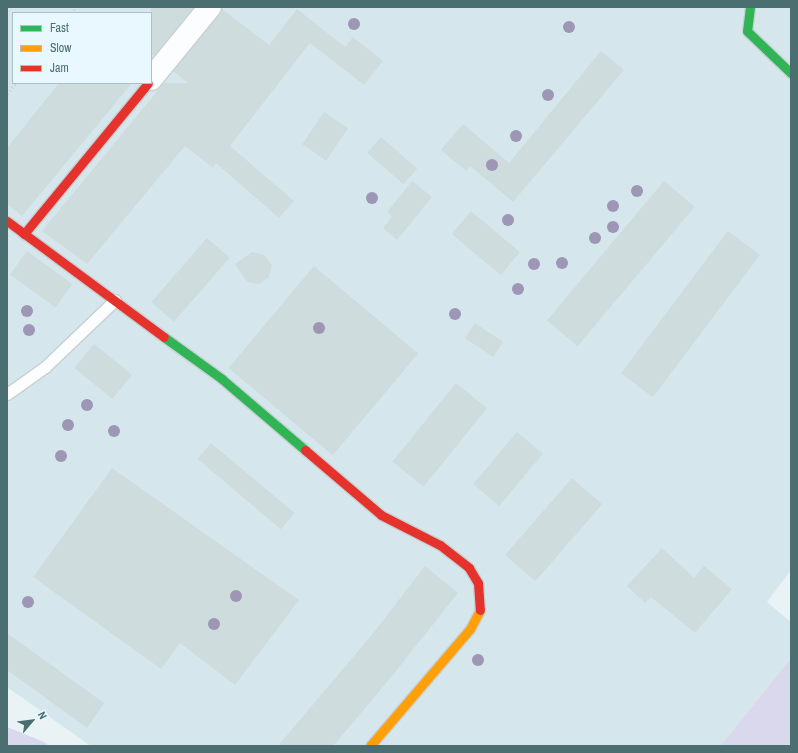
<!DOCTYPE html>
<style>
body{margin:0}
#map{position:relative;width:798px;height:753px;overflow:hidden;background:#e9f2f5;font-family:"Archivo Narrow",sans-serif}
div>[style]{position:absolute}
[style*='--x']{left:calc(var(--x)*1px);top:calc(var(--y)*1px);width:calc(var(--w)*1px);rotate:calc(var(--a)*1deg)}
.residential>*{inset:0;background:#d5e7ec}
.green>*{inset:0;background:#dad8ed}
.building>*{inset:0;background:#cfdcde;transform-origin:0 0}
.path>*{height:2.5px;margin-top:-1.25px;transform-origin:0;background:repeating-linear-gradient(90deg,#c7d3d3 0 1px,transparent 0 4px)}
.roads{filter:drop-shadow(1px 0 #c6d0d2) drop-shadow(-1px 0 #c6d0d2) drop-shadow(0 1px #c6d0d2) drop-shadow(0 -1px #c6d0d2)}
.lane>*{height:11px;margin:-5.5px;padding:0 5.5px;transform-origin:5.5px;border-radius:5.5px;background:#fcfdfe}
.street>*{height:22px;margin:-11px;padding:0 11px;transform-origin:11px;border-radius:11px;background:#fcfdfe}
.fast>*{height:9px;margin:-4.5px;padding:0 4.5px;transform-origin:4.5px;border-radius:4.5px;background:#30b455}
.slow>*{height:9px;margin:-4.5px;padding:0 4.5px;transform-origin:4.5px;border-radius:4.5px;background:#ff9f0a}
.jam>*{height:9px;margin:-4.5px;padding:0 4.5px;transform-origin:4.5px;border-radius:4.5px;background:#e5322d}
.trees>*{width:12px;height:12px;margin:-6px;border-radius:50%;background:#9d96b5}
span{translate:-50% -50%;white-space:nowrap;text-align:center;line-height:1.15;-webkit-text-stroke:3.5px #e9f8fe;paint-order:stroke}
.frame{position:absolute;inset:0;border:8px solid #4b6f71;pointer-events:none}
.legend{position:absolute;left:12px;top:12px;width:140px;height:72px;box-sizing:border-box;background:#e9f8fe;border:1px solid #aac1c6;margin:0;padding:5px 7px;list-style:none;font-size:12px;color:#4b6f71}
.legend li{display:flex;align-items:center;gap:8px;height:20px}
.legend b{width:20px;border:1px solid #aac1c6}
.north{position:absolute;left:12px;top:701px;width:40px;height:40px;-webkit-text-stroke:3px #e9f8fe;paint-order:stroke;rotate:62deg;font-size:11px;font-weight:700;line-height:16px;text-align:center;color:#4b6f71}
.north::after{content:'';display:block;margin:auto;width:14px;height:18px;background:#4b6f71;clip-path:polygon(50% 0,100% 100%,50% 72%,0 100%)}
</style>
<div id="map">
<div class="residential">
<i style="clip-path:polygon(evenodd,7px 7px,791px 7px,791px 570px,767px 602px,791px 622px,791px 658px,720px 746px,91px 746px,7px 687px,7px 7px,13px 13px,151px 13px,151px 83px,13px 83px,13px 13px)"></i>
</div>
<div class="green">
<i style="clip-path:polygon(791px 658px,791px 746px,720px 746px)"></i>
<i style="clip-path:polygon(7px 727px,44px 742px,49px 746px,7px 746px)"></i>
</div>
<div class="building">
<i style="clip-path:polygon(151px 7px,194px 7px,154px 56px,151px 54px)"></i>
<i style="clip-path:polygon(222px 9px,269px 45px,297px 9px,345px 47px,353px 37px,383px 61px,364px 85px,310px 43px,230px 146px,294px 201px,279px 218px,216px 163px,213px 168px,185px 146px,87px 264px,42px 231px,164px 83px,188px 83px,173px 71px)"></i>
<i style="clip-path:polygon(601px 51px,624px 70px,513px 202px,470px 166px,466px 171px,441px 150px,463px 124px,509px 163px)"></i>
<i style="clip-path:polygon(59px 83px,132px 83px,22px 216px,7px 204px,7px 148px)"></i>
<i style="left:324px;top:112px;width:29px;height:39px;rotate:34deg"></i>
<i style="left:381px;top:137px;width:48px;height:21px;rotate:41deg"></i>
<i style="clip-path:polygon(412px 181px,432px 197px,397px 240px,383px 228px,392px 216px,387px 212px)"></i>
<i style="left:664px;top:181px;width:40px;height:182px;rotate:40deg"></i>
<i style="left:471px;top:211px;width:64px;height:30px;rotate:40deg"></i>
<i style="left:728px;top:231px;width:40px;height:178px;rotate:37deg"></i>
<i style="left:207px;top:238px;width:30px;height:85px;rotate:41deg"></i>
<i style="left:27px;top:251px;width:56px;height:29px;rotate:36deg"></i>
<i style="clip-path:polygon(252px 252px,264px 255px,272px 265px,269px 277px,259px 284px,247px 282px,235px 264px)"></i>
<i style="left:314px;top:266px;width:136px;height:133px;rotate:40deg"></i>
<i style="left:475px;top:323px;width:34px;height:18px;rotate:34deg"></i>
<i style="left:94px;top:344px;width:49px;height:31px;rotate:39deg"></i>
<i style="left:456px;top:383px;width:40px;height:101px;rotate:39deg"></i>
<i style="left:517px;top:432px;width:34px;height:68px;rotate:40deg"></i>
<i style="left:211px;top:443px;width:109px;height:21px;rotate:40deg"></i>
<i style="clip-path:polygon(112px 468px,299px 600px,235px 685px,180px 643px,161px 669px,33px 577px)"></i>
<i style="left:572px;top:478px;width:40px;height:102px;rotate:41deg"></i>
<i style="clip-path:polygon(662px 548px,694px 578px,704px 566px,732px 589px,695px 633px,651px 597px,645px 603px,627px 586px)"></i>
<i style="clip-path:polygon(425px 566px,458px 593px,388px 681px,333px 746px,278px 746px,374px 632px)"></i>
<i style="clip-path:polygon(7px 633px,104px 703px,87px 728px,7px 670px)"></i>
</div>
<div class="path">
<i style="--x:71;--y:13;--w:8;--a:-50"></i>
<i style="--x:7;--y:94;--w:14;--a:-51"></i>
</div>
<div class="roads">
<div class="lane">
<i style="--x:7;--y:394;--w:47;--a:-35.4"></i>
<i style="--x:45;--y:367;--w:97;--a:-43.7"></i>
</div>
<div class="street">
<i style="--x:151;--y:79;--w:93;--a:-50.7"></i>
</div>
<div class="fast">
<i style="--x:750;--y:7;--w:24;--a:97"></i>
<i style="--x:747;--y:31;--w:61;--a:43.7"></i>
<i style="--x:164;--y:337;--w:72;--a:35.9"></i>
<i style="--x:222;--y:379;--w:109;--a:40.5"></i>
</div>
<div class="slow">
<i style="--x:370;--y:746;--w:154;--a:-49.5"></i>
<i style="--x:470;--y:629;--w:21;--a:-62"></i>
</div>
<div class="jam">
<i style="--x:7;--y:221;--w:195;--a:36.5"></i>
<i style="--x:24;--y:234;--w:195;--a:-50.6"></i>
<i style="--x:305;--y:450;--w:100;--a:40.5"></i>
<i style="--x:381;--y:515;--w:66;--a:27"></i>
<i style="--x:440;--y:545;--w:37;--a:38"></i>
<i style="--x:469;--y:568;--w:17;--a:59"></i>
<i style="--x:478;--y:583;--w:27;--a:86"></i>
</div>
</div>
<div class="trees">
<i style="left:354px;top:24px"></i>
<i style="left:569px;top:27px"></i>
<i style="left:548px;top:95px"></i>
<i style="left:516px;top:136px"></i>
<i style="left:492px;top:165px"></i>
<i style="left:637px;top:191px"></i>
<i style="left:372px;top:198px"></i>
<i style="left:613px;top:206px"></i>
<i style="left:508px;top:220px"></i>
<i style="left:613px;top:227px"></i>
<i style="left:595px;top:238px"></i>
<i style="left:562px;top:263px"></i>
<i style="left:534px;top:264px"></i>
<i style="left:518px;top:289px"></i>
<i style="left:27px;top:311px"></i>
<i style="left:455px;top:314px"></i>
<i style="left:319px;top:328px"></i>
<i style="left:29px;top:330px"></i>
<i style="left:87px;top:405px"></i>
<i style="left:68px;top:425px"></i>
<i style="left:114px;top:431px"></i>
<i style="left:61px;top:456px"></i>
<i style="left:236px;top:596px"></i>
<i style="left:28px;top:602px"></i>
<i style="left:214px;top:624px"></i>
<i style="left:478px;top:660px"></i>
</div>
<div class="frame"></div>
<ul class="legend">
<li><b style="height:5px;background:#30b455"></b>Fast</li>
<li><b style="height:5px;background:#ff9f0a"></b>Slow</li>
<li><b style="height:5px;background:#e5322d"></b>Jam</li>
</ul>
<div class="north">N</div>
</div>
